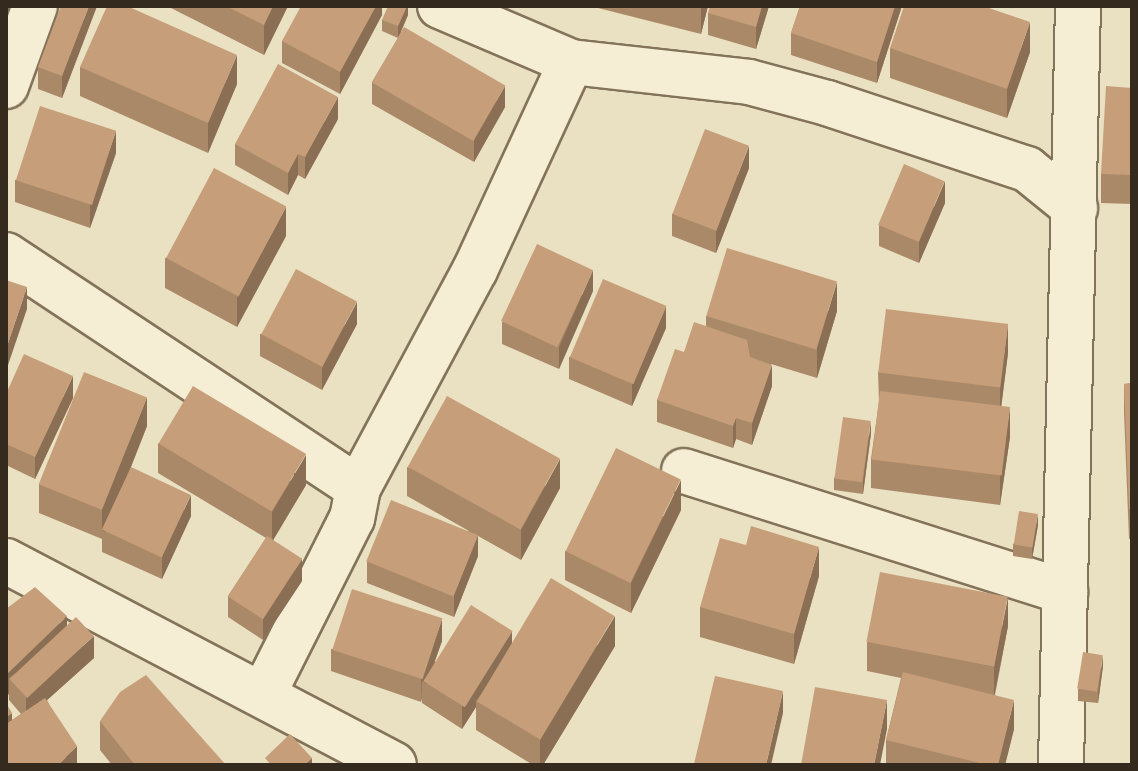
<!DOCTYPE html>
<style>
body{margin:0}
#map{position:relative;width:1138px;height:771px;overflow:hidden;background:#eae1c2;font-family:Literata,serif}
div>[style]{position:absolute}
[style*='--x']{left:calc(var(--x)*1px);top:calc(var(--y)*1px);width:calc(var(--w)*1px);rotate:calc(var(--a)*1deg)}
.roads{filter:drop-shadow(2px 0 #83735a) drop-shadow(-2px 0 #83735a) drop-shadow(0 2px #83735a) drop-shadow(0 -2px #83735a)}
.minor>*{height:44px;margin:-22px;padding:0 22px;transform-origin:22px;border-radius:22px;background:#f6eed4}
.wall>*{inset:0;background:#aa8969}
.shaded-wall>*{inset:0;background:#8b6f55}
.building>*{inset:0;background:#c69f7a;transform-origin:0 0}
span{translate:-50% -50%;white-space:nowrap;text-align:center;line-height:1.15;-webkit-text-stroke:7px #f2ebd1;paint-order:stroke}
.frame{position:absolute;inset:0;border:8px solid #342a1e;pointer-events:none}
</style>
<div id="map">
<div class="roads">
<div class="minor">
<i style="--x:440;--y:6;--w:142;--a:23.1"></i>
<i style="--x:571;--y:62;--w:179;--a:6.4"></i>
<i style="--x:749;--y:82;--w:81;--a:15.1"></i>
<i style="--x:827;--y:103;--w:211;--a:18.3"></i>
<i style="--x:1027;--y:169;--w:62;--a:39.1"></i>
<i style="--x:6;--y:86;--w:85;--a:-70.1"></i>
<i style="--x:6;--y:255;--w:422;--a:33.5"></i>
<i style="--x:358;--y:488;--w:31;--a:101"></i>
<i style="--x:352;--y:518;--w:196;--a:116.7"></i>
<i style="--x:684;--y:471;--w:400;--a:17.6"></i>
<i style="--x:358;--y:488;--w:247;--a:-61.8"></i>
<i style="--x:475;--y:270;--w:229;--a:-65.2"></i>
<i style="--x:6;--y:561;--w:438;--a:27.7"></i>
<i style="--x:1061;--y:765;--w:759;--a:-88.72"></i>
</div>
</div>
<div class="wall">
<i style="clip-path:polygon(97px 6px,62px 98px,38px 89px,38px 67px)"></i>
<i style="clip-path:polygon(167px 6px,288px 6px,264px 55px)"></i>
<i style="clip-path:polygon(382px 6px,382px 15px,340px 94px,282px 63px,282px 41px)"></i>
<i style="clip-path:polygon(408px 6px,408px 15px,401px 32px,505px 107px,474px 162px,372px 104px,372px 82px,398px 38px,382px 31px,382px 20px)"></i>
<i style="clip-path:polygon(594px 6px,708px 6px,701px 34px,594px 7px)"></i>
<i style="clip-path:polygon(769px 6px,756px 49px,708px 35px,708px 13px)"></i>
<i style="clip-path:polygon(800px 6px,902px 6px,877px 83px,791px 55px,791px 33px)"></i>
<i style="clip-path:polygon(890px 48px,1030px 52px,1007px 118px,890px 78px)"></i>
<i style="clip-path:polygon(80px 67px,237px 84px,208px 153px,80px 96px)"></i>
<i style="clip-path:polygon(1132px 88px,1132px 204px,1101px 203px,1101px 174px)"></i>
<i style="clip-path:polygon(338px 119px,305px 179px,298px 175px,288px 195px,235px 165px,235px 144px)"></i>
<i style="clip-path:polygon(116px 153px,90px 228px,15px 202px,15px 180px)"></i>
<i style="clip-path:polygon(749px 168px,716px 253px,672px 236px,672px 214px)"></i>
<i style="clip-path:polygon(945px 203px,919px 263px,879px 246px,879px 225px)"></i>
<i style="clip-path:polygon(286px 236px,237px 327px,165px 288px,165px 258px)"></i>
<i style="clip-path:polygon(593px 291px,559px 369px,502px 344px,502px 322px)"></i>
<i style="clip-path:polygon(837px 311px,817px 378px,771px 364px,772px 386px,752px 445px,736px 439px,733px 448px,657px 422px,657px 400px,684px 352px,706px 326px,706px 316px)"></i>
<i style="clip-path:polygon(357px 324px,322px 390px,260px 356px,260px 334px)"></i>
<i style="clip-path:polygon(666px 328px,632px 406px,569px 379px,569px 357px)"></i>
<i style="clip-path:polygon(1008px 353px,1001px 406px,1010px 437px,1000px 505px,871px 488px,871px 459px,879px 402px,878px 372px)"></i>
<i style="clip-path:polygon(1132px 383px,1132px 539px,1129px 539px,1124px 413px,1124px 384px)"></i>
<i style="clip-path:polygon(6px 394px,73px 398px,35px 479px,6px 465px)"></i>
<i style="clip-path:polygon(147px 426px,131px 467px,191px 516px,162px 579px,102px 552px,102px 539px,39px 513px,39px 484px)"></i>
<i style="clip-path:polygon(871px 433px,863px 494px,834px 490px,834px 478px)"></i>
<i style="clip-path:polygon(158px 443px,306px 485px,273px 540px,302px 581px,263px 640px,228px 617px,228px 596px,266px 538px,158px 473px)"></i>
<i style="clip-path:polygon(407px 467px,560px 488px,521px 560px,478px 536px,478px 556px,454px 617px,367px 583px,367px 561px,469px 531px,407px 496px)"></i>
<i style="clip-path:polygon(681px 510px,631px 613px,565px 580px,565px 551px)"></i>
<i style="clip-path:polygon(1038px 525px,1032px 559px,1013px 556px,1013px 544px)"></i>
<i style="clip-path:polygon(819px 576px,794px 664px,700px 637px,700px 607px)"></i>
<i style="clip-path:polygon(6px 609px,67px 626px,94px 658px,47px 700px,77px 765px,12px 720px,21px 714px,9px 700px)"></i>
<i style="clip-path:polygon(1008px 626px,995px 695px,1014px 729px,1005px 765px,886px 765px,886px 740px,901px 678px,867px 671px,867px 642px)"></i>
<i style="clip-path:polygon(442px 641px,434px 662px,512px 643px,615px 646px,543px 765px,533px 765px,476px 730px,476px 707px,462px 729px,422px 703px,422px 699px,421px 702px,331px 671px,331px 649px)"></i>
<i style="clip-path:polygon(1103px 666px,1098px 703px,1078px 701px,1078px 689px)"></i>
<i style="clip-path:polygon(100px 721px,226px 765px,112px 765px,100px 750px)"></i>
</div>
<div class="shaded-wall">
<i style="clip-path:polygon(89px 6px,97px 6px,62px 98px,62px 76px)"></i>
<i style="clip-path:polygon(273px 6px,288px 6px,264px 55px,264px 25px)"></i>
<i style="clip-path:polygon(376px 6px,382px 6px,382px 15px,340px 94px,340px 72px)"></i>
<i style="clip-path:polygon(407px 6px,408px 6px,408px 15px,398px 38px,398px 26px)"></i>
<i style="clip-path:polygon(701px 6px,708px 6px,701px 34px)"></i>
<i style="clip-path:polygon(762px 6px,769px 6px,756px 49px,756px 27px)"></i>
<i style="clip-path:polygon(895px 6px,902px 6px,877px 83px,877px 62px)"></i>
<i style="clip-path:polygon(1030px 22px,1030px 52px,1007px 118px,1007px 89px)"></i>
<i style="clip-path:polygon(237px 55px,237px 84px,208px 153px,208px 123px)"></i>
<i style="clip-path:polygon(505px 86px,505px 107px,474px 162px,474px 140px)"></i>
<i style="clip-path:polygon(338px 97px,338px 119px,305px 179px,305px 157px)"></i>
<i style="clip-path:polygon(116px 131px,116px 153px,90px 228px,90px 206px)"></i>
<i style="clip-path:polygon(749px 146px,749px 168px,716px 253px,716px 231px)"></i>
<i style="clip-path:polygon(298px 154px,298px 175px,288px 195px,288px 173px)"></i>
<i style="clip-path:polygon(945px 181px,945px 203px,919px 263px,919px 242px)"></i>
<i style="clip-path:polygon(286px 207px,286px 236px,237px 327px,237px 298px)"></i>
<i style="clip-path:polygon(593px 270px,593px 291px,559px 369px,559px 347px)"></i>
<i style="clip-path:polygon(837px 282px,837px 311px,817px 378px,817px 348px)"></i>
<i style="clip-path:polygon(27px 287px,27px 309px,6px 371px,6px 349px)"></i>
<i style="clip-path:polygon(357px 302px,357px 324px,322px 390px,322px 368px)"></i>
<i style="clip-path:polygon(666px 306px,666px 328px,632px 406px,632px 384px)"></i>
<i style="clip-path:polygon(1008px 323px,1008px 353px,1000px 417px,1000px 387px)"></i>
<i style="clip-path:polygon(772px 365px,772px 386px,752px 445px,752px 423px)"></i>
<i style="clip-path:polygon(73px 376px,73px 398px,35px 479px,35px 457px)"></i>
<i style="clip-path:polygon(147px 397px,147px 426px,105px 532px,102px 530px,102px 510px)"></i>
<i style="clip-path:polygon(1010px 407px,1010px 437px,1000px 505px,1000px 476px)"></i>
<i style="clip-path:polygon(736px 418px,736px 439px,733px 448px,733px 426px)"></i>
<i style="clip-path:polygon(871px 421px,871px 433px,863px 494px,863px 482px)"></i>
<i style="clip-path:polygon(306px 455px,306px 485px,272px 542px,272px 512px)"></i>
<i style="clip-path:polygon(560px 459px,560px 488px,521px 560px,521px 530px)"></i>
<i style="clip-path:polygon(681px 480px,681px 510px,631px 613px,631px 583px)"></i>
<i style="clip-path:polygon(191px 495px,191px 516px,162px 579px,162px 557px)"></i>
<i style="clip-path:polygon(1038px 514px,1038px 525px,1032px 559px,1032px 547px)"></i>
<i style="clip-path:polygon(478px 535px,478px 556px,454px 617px,454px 595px)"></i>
<i style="clip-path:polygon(819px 547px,819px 576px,794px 664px,794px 634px)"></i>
<i style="clip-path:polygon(302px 559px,302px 581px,263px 640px,263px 618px)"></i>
<i style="clip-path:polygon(1008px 597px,1008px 626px,994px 697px,994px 667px)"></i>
<i style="clip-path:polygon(67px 616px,67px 637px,9px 678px,9px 694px,6px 696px,6px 675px)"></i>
<i style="clip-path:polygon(615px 616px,615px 646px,543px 765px,540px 765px,540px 740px)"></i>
<i style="clip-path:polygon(442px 619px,442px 641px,427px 684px,422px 681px,421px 702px,421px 680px)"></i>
<i style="clip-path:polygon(512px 631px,512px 653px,476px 701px,476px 707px,462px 729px,462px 707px)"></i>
<i style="clip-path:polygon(94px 636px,94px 658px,26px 719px,26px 698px)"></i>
<i style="clip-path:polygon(1103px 655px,1103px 666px,1098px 703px,1098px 692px)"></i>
<i style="clip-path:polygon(783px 691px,783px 713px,771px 765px,766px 765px)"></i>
<i style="clip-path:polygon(887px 700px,887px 729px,880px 765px,874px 765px)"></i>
<i style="clip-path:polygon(1014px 700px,1014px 729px,1005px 765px,998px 765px)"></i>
<i style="clip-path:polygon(12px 713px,12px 735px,6px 739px,6px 717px)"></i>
<i style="clip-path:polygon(77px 746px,77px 765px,58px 765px)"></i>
<i style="clip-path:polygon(312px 758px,312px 765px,304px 765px)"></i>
</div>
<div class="building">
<i style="clip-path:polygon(61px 6px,89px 6px,62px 76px,38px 67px)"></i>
<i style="clip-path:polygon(107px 6px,127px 6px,237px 55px,208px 123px,80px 67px)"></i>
<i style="clip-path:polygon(226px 6px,273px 6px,264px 25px)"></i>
<i style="clip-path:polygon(301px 6px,376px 6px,340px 72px,282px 41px)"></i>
<i style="clip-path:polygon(388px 6px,407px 6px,398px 26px,382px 20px)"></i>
<i style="clip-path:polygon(710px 6px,762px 6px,756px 27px,708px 13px)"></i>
<i style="clip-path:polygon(800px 6px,895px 6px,877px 62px,791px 33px)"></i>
<i style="clip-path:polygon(904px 6px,983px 6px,1030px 22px,1007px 89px,890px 48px)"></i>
<i style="left:404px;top:27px;width:117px;height:64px;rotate:30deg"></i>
<i style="clip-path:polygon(278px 64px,338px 97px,305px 157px,298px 154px,288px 173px,235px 144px)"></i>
<i style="clip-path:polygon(1106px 86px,1132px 88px,1132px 175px,1101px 174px)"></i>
<i style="left:40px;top:106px;width:80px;height:78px;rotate:18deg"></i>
<i style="left:705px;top:129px;width:47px;height:91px;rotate:21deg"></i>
<i style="left:904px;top:164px;width:44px;height:66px;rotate:23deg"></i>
<i style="left:214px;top:168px;width:82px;height:102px;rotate:28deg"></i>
<i style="left:537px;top:244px;width:62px;height:85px;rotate:25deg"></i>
<i style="left:727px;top:248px;width:115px;height:71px;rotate:17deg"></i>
<i style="left:296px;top:269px;width:69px;height:74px;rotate:28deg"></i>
<i style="left:603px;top:279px;width:69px;height:85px;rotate:23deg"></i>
<i style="clip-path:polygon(6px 280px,27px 287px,6px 349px)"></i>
<i style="left:886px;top:309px;width:123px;height:64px;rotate:7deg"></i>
<i style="clip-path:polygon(694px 322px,747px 340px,750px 357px,772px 365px,752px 423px,736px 418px,733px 426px,657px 400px,675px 349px,684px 352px)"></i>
<i style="clip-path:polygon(24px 354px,73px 376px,35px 457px,6px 444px,6px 394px)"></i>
<i style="left:84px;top:372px;width:68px;height:121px;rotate:22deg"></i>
<i style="clip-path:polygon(1132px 383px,1132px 509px,1129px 509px,1124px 384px)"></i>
<i style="left:193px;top:386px;width:132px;height:67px;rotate:31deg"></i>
<i style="left:880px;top:391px;width:131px;height:69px;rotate:7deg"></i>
<i style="left:447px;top:396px;width:129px;height:81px;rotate:29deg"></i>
<i style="left:843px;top:417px;width:28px;height:62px;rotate:8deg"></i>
<i style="left:616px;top:448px;width:72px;height:115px;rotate:26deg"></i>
<i style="left:131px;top:467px;width:66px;height:69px;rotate:25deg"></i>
<i style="left:391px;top:500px;width:94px;height:66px;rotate:22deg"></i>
<i style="left:1019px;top:511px;width:19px;height:34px;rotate:9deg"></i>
<i style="clip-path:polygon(751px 526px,819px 547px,794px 634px,700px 607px,720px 538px,746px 545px)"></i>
<i style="left:267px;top:536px;width:42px;height:72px;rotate:33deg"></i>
<i style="left:880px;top:572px;width:130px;height:71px;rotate:11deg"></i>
<i style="left:551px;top:578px;width:74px;height:144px;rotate:31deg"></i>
<i style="clip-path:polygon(35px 587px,67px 616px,6px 675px,6px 609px)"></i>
<i style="left:352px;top:589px;width:95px;height:64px;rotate:18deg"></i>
<i style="left:471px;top:605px;width:49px;height:90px;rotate:32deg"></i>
<i style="left:76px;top:617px;width:26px;height:91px;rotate:47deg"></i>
<i style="left:1083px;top:652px;width:20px;height:37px;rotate:9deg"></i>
<i style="clip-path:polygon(903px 672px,1014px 700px,998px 765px,988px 765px,886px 740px)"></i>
<i style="clip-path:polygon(146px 675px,226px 765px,135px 765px,100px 721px,120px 692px)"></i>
<i style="clip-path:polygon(715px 676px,783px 691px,766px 765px,699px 765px,694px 764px)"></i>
<i style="clip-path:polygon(815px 687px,887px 700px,874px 765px,801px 765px)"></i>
<i style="clip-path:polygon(45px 698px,77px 746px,58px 765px,6px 765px,6px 724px)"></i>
<i style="clip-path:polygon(6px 703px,12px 713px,6px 717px)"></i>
<i style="clip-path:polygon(290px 734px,312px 758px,304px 765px,271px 765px,265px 758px)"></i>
</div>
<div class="frame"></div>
</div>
